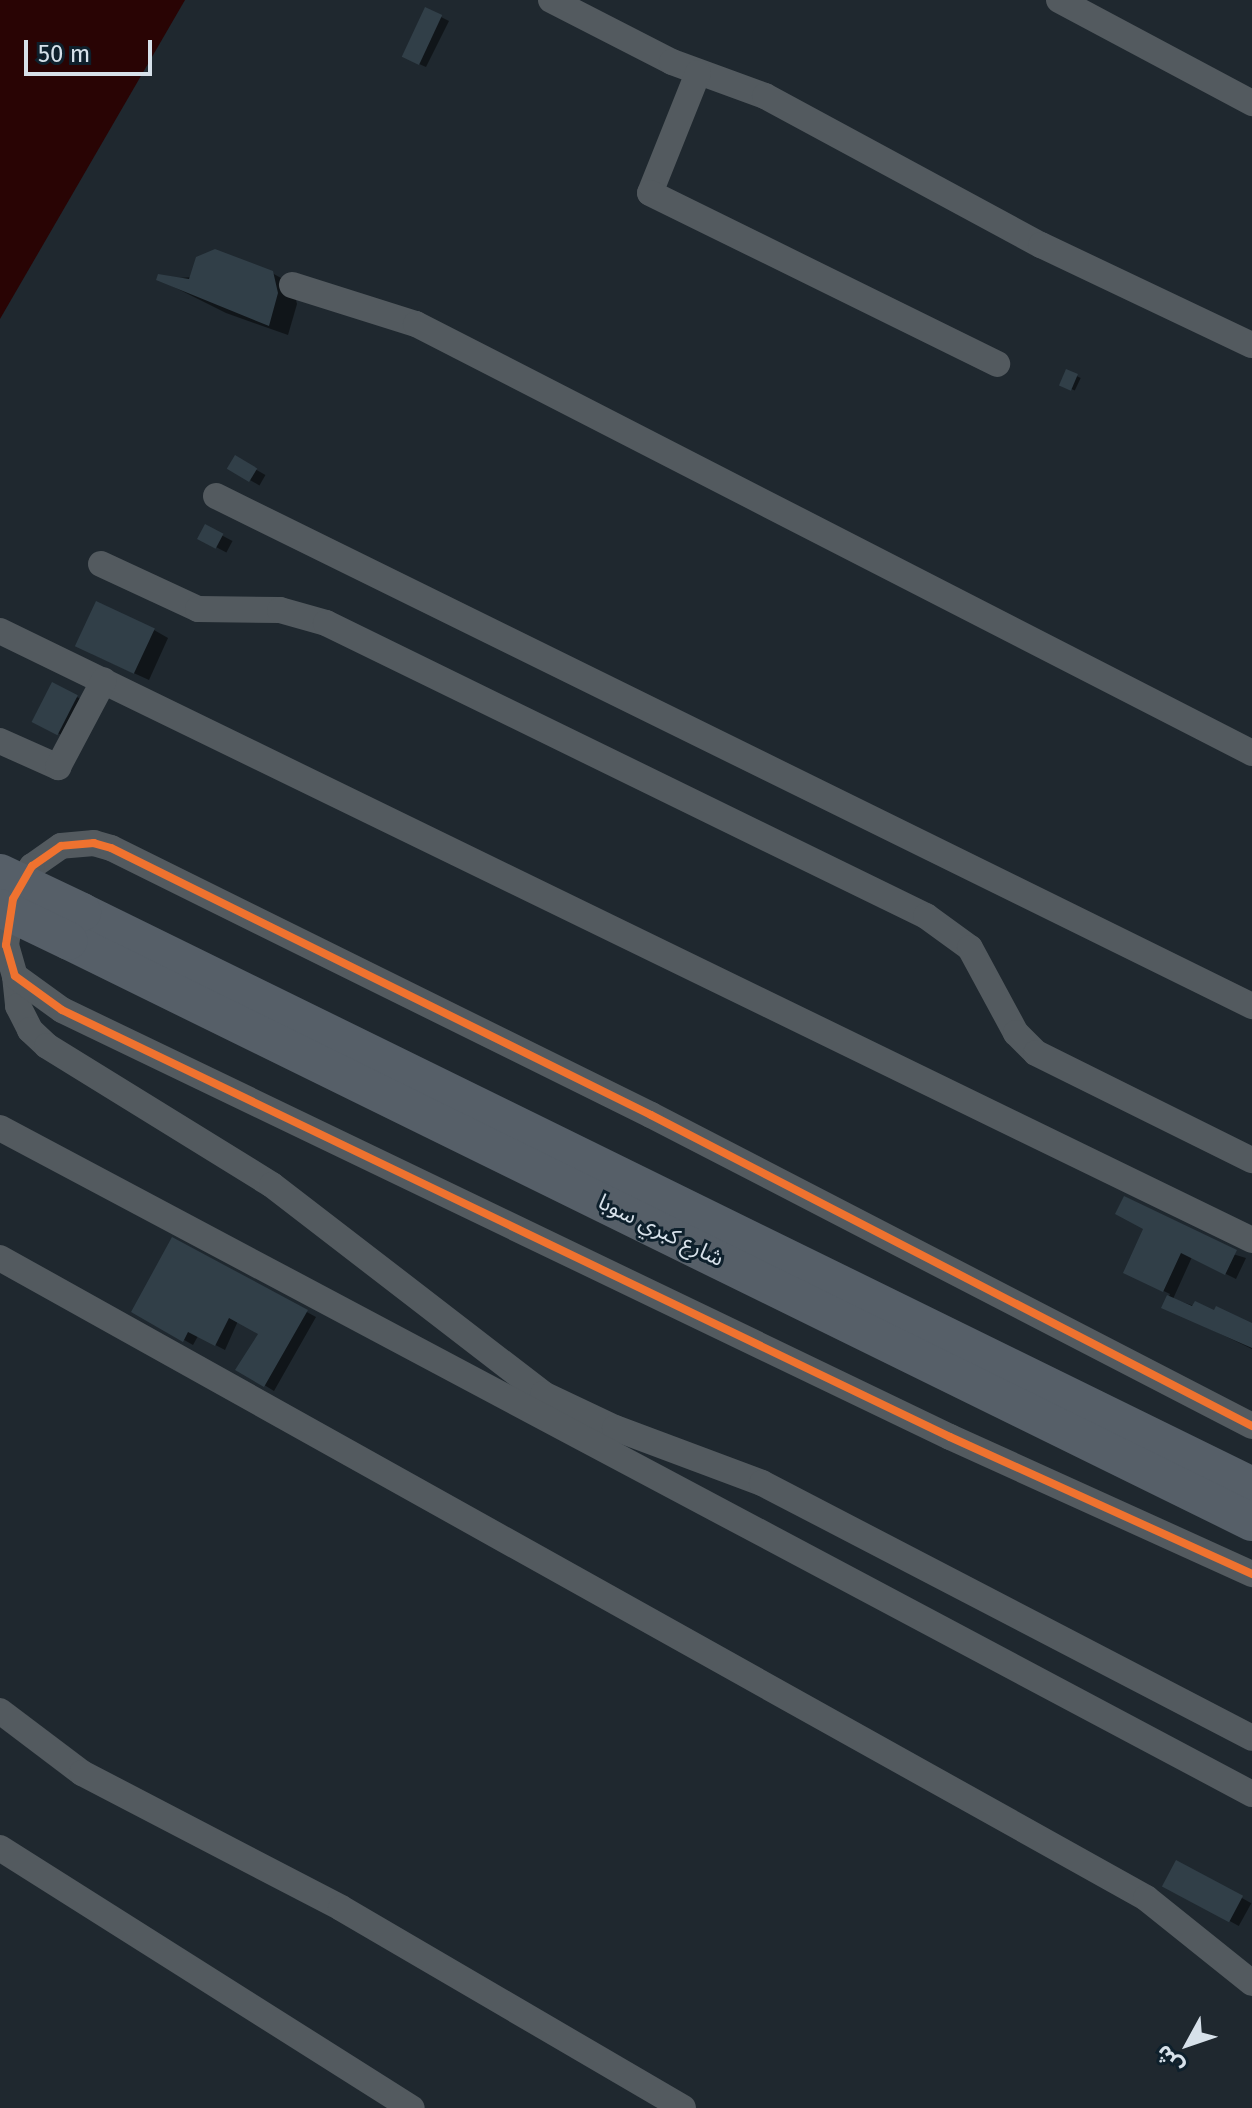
<!DOCTYPE html>
<meta charset="utf-8">
<style>
body{margin:0}
#map{position:relative;width:1252px;height:2108px;overflow:hidden;background:#1f282f;font-family:"Fira Sans","Noto Sans Arabic",sans-serif}
div>[style]{position:absolute}
[style*='--x']{left:calc(var(--x)*1px);top:calc(var(--y)*1px);width:calc(var(--w)*1px);rotate:calc(var(--a)*1deg)}
.water>*{inset:0;background:#290404}
.shadow>*{inset:0;background:#0007;transform-origin:0 0}
.building>*{inset:0;background:#313f48;transform-origin:0 0}
.minor>*{height:26px;margin:-13px;padding:0 13px;transform-origin:13px;border-radius:13px;background:#535a5f}
.highway>*{height:38px;margin:-19px;padding:0 19px;transform-origin:19px;border-radius:19px;background:#565f68}
.highway-bridge>*{height:38px;margin:-19px;padding:0 19px;transform-origin:19px;border-radius:19px;background:#565f68}
.cycleway>*{height:8px;margin:-4px;padding:0 4px;transform-origin:4px;border-radius:4px;background:#ef722f}
span{translate:-50% -50%;white-space:nowrap;text-align:center;line-height:1.15;-webkit-text-stroke:6px #0e202c;paint-order:stroke}
.street-label{font-size:22px;color:#d7e1ea}
.north{position:absolute;left:1148px;top:2004px;width:80px;height:80px;-webkit-text-stroke:6px #0e202c;paint-order:stroke;rotate:230deg;font-size:22px;font-weight:700;line-height:32px;text-align:center;color:#d7e1ea}
.north::after{content:'';display:block;margin:auto;width:28px;height:36px;background:#d7e1ea;clip-path:polygon(50% 0,100% 100%,50% 72%,0 100%)}
.scale{position:absolute;left:24px;top:40px;width:128px;height:36px;box-sizing:border-box;border:4px solid #d7e1ea;border-top:0;padding-left:10px;font-size:24px;line-height:28px;white-space:nowrap;color:#d7e1ea;-webkit-text-stroke:6px #0e202c;paint-order:stroke}
</style>
<div id="map">
<div class="water">
<i style="clip-path:polygon(0 0,185px 0,0 319px)"></i>
</div>
<div class="shadow">
<i style="clip-path:polygon(441px 17px,449px 21px,426px 67px,410px 60px)"></i>
<i style="clip-path:polygon(272px 273px,292px 284px,297px 304px,288px 335px,226px 313px,158px 279px)"></i>
<i style="left:1068px;top:372px;width:14px;height:14px;rotate:25deg"></i>
<i style="left:236px;top:458px;width:34px;height:12px;rotate:30deg"></i>
<i style="left:206px;top:527px;width:30px;height:13px;rotate:28deg"></i>
<i style="clip-path:polygon(154px 630px,168px 638px,149px 680px,92px 654px)"></i>
<i style="clip-path:polygon(77px 697px,91px 705px,72px 740px,49px 729px)"></i>
<i style="clip-path:polygon(1146px 1228px,1246px 1258px,1236px 1279px,1192px 1257px,1173px 1299px,1252px 1325px,1252px 1349px,1164px 1307px,1170px 1294px,1136px 1278px)"></i>
<i style="clip-path:polygon(173px 1240px,316px 1317px,274px 1391px,238px 1369px,260px 1333px,238px 1321px,225px 1350px,198px 1336px,193px 1345px,134px 1311px)"></i>
<i style="left:1177px;top:1862px;width:85px;height:26px;rotate:29deg"></i>
</div>
<div class="building">
<i style="left:425px;top:7px;width:19px;height:55px;rotate:25deg"></i>
<i style="clip-path:polygon(215px 249px,273px 271px,278px 293px,269px 326px,156px 280px,158px 274px,189px 279px,196px 257px)"></i>
<i style="left:1066px;top:369px;width:13px;height:18px;rotate:23deg"></i>
<i style="left:235px;top:455px;width:26px;height:16px;rotate:31deg"></i>
<i style="left:205px;top:524px;width:21px;height:17px;rotate:28deg"></i>
<i style="left:96px;top:601px;width:65px;height:50px;rotate:25deg"></i>
<i style="left:52px;top:682px;width:29px;height:45px;rotate:27deg"></i>
<i style="clip-path:polygon(1124px 1196px,1237px 1250px,1225px 1275px,1181px 1253px,1163px 1292px,1123px 1273px,1143px 1229px,1115px 1214px)"></i>
<i style="clip-path:polygon(172px 1237px,308px 1310px,264px 1387px,235px 1370px,258px 1334px,229px 1318px,215px 1346px,188px 1332px,183px 1342px,131px 1312px)"></i>
<i style="clip-path:polygon(1167px 1295px,1192px 1306px,1195px 1301px,1214px 1310px,1216px 1306px,1252px 1323px,1252px 1348px,1161px 1308px)"></i>
<i style="left:1176px;top:1860px;width:76px;height:30px;rotate:28deg"></i>
</div>
<div class="minor">
<i style="--x:551;--y:0;--w:136;--a:27.1"></i>
<i style="--x:672;--y:62;--w:99;--a:20.1"></i>
<i style="--x:765;--y:96;--w:314;--a:28.4"></i>
<i style="--x:1041;--y:245;--w:233;--a:25.4"></i>
<i style="--x:1059;--y:0;--w:219;--a:28.1"></i>
<i style="--x:698;--y:73;--w:129;--a:111.8"></i>
<i style="--x:650;--y:193;--w:387;--a:26.2"></i>
<i style="--x:292;--y:285;--w:130;--a:17.5"></i>
<i style="--x:416;--y:324;--w:940;--a:27.16"></i>
<i style="--x:216;--y:496;--w:1155;--a:26.21"></i>
<i style="--x:101;--y:564;--w:107;--a:24.9"></i>
<i style="--x:198;--y:609;--w:82;--a:0.7"></i>
<i style="--x:280;--y:610;--w:48;--a:15.8"></i>
<i style="--x:326;--y:623;--w:668;--a:26.03"></i>
<i style="--x:926;--y:916;--w:54;--a:36"></i>
<i style="--x:970;--y:948;--w:97;--a:61.6"></i>
<i style="--x:1016;--y:1033;--w:28;--a:45"></i>
<i style="--x:1036;--y:1053;--w:241;--a:26.4"></i>
<i style="--x:0;--y:631;--w:1392;--a:25.94"></i>
<i style="--x:0;--y:741;--w:64;--a:24.1"></i>
<i style="--x:58;--y:767;--w:98;--a:-62.1"></i>
<i style="--x:15;--y:976;--w:30;--a:84"></i>
<i style="--x:18;--y:1006;--w:27;--a:63"></i>
<i style="--x:30;--y:1030;--w:23;--a:43"></i>
<i style="--x:47;--y:1046;--w:264;--a:31.7"></i>
<i style="--x:272;--y:1185;--w:342;--a:37.6"></i>
<i style="--x:543;--y:1394;--w:80;--a:25.3"></i>
<i style="--x:615;--y:1428;--w:157;--a:20.5"></i>
<i style="--x:762;--y:1483;--w:552;--a:27.49"></i>
<i style="--x:0;--y:1128;--w:1418;--a:28.01"></i>
<i style="--x:0;--y:1258;--w:1313;--a:29.18"></i>
<i style="--x:1146;--y:1898;--w:136;--a:38.7"></i>
<i style="--x:1252;--y:1426;--w:677;--a:-152.64"></i>
<i style="--x:651;--y:1115;--w:602;--a:-153.69"></i>
<i style="--x:111;--y:848;--w:18;--a:-164"></i>
<i style="--x:94;--y:843;--w:33;--a:175"></i>
<i style="--x:61;--y:846;--w:35;--a:145"></i>
<i style="--x:32;--y:866;--w:38;--a:120"></i>
<i style="--x:13;--y:899;--w:47;--a:98.7"></i>
<i style="--x:6;--y:945;--w:32;--a:74"></i>
<i style="--x:15;--y:976;--w:58;--a:35.9"></i>
<i style="--x:62;--y:1010;--w:985;--a:25.68"></i>
<i style="--x:950;--y:1437;--w:332;--a:24.4"></i>
<i style="--x:0;--y:1711;--w:103;--a:37.1"></i>
<i style="--x:82;--y:1773;--w:292;--a:27.5"></i>
<i style="--x:341;--y:1908;--w:396;--a:30.3"></i>
<i style="--x:0;--y:1848;--w:487;--a:32.3"></i>
</div>
<div class="highway">
<i style="--x:82;--y:912;--w:1303;--a:26.13"></i>
<i style="--x:69;--y:941;--w:1318;--a:26.16"></i>
</div>
<div class="highway-bridge">
<i style="--x:0;--y:873;--w:91;--a:25.4"></i>
<i style="--x:0;--y:908;--w:76;--a:25.6"></i>
</div>
<div class="cycleway">
<i style="--x:1252;--y:1426;--w:677;--a:-152.64"></i>
<i style="--x:651;--y:1115;--w:602;--a:-153.69"></i>
<i style="--x:111;--y:848;--w:18;--a:-164"></i>
<i style="--x:94;--y:843;--w:33;--a:175"></i>
<i style="--x:61;--y:846;--w:35;--a:145"></i>
<i style="--x:32;--y:866;--w:38;--a:120"></i>
<i style="--x:13;--y:899;--w:47;--a:98.7"></i>
<i style="--x:6;--y:945;--w:32;--a:74"></i>
<i style="--x:15;--y:976;--w:58;--a:35.9"></i>
<i style="--x:62;--y:1010;--w:985;--a:25.68"></i>
<i style="--x:950;--y:1437;--w:332;--a:24.4"></i>
</div>
<div class="street-label">
<span style="left:661px;top:1230px;rotate:26deg">شارع كبري سوبا</span>
</div>
<div class="north">ش</div>
<div class="scale">50 m</div>
</div>
